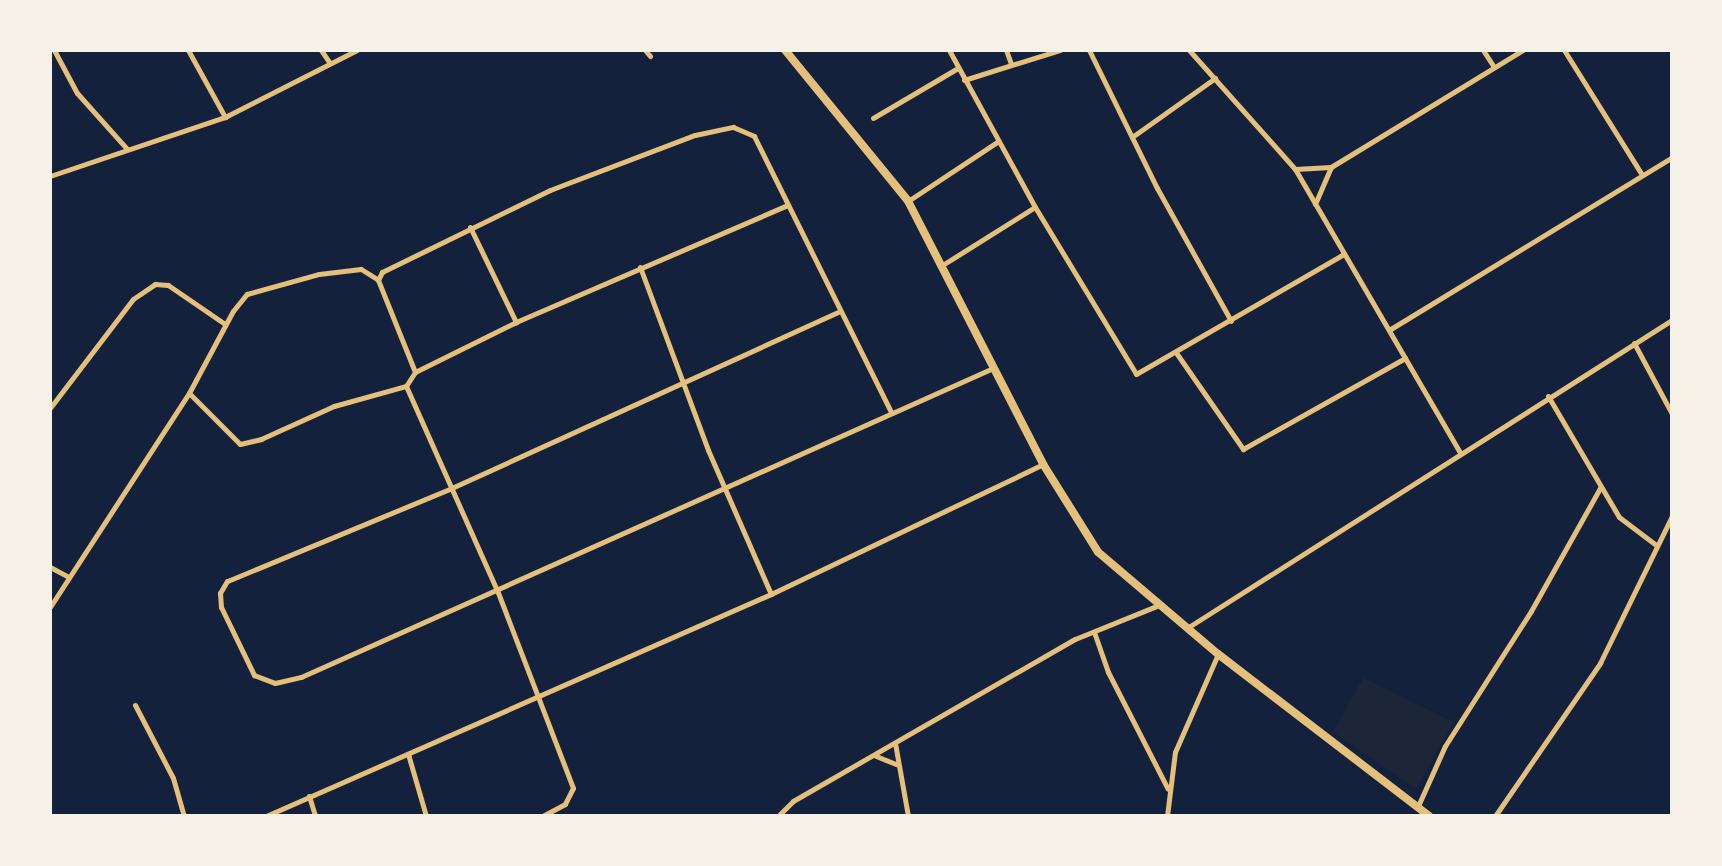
<!DOCTYPE html>
<style>
body{margin:0}
#map{position:relative;width:1722px;height:866px;overflow:hidden;background:#14213d;font-family:"Playfair Display",serif}
div>[style]{position:absolute}
[style*='--x']{left:calc(var(--x)*1px);top:calc(var(--y)*1px);width:calc(var(--w)*1px);rotate:calc(var(--a)*1deg)}
.green>*{inset:0;background:#1d2539}
.minor>*{height:5px;margin:-2.5px;padding:0 2.5px;transform-origin:2.5px;border-radius:2.5px;background:#e5c07b}
.tertiary>*{height:8px;margin:-4px;padding:0 4px;transform-origin:4px;border-radius:4px;background:#e5c07b}
span{translate:-50% -50%;white-space:nowrap;text-align:center;line-height:1.15;-webkit-text-stroke:10px #f6f1e7;paint-order:stroke}
.frame{position:absolute;inset:0;border:52px solid #f6f1e7;pointer-events:none}
</style>
<div id="map">
<div class="green">
<i style="clip-path:polygon(1363px 678px,1454px 722px,1416px 789px,1333px 732px)"></i>
</div>
<div class="minor">
<i style="--x:54;--y:50;--w:49;--a:61.9"></i>
<i style="--x:77;--y:93;--w:75;--a:48.2"></i>
<i style="--x:188;--y:50;--w:77;--a:61.1"></i>
<i style="--x:321;--y:50;--w:14;--a:56"></i>
<i style="--x:645;--y:50;--w:8;--a:50"></i>
<i style="--x:949;--y:50;--w:179;--a:61.3"></i>
<i style="--x:1035;--y:207;--w:195;--a:58.8"></i>
<i style="--x:1136;--y:374;--w:240;--a:-30"></i>
<i style="--x:1006;--y:50;--w:15;--a:70"></i>
<i style="--x:1089;--y:50;--w:154;--a:63.8"></i>
<i style="--x:1157;--y:188;--w:152;--a:60.9"></i>
<i style="--x:1189;--y:50;--w:159;--a:48.3"></i>
<i style="--x:1295;--y:169;--w:328;--a:59.8"></i>
<i style="--x:1483;--y:50;--w:20;--a:57"></i>
<i style="--x:1564;--y:50;--w:147;--a:58"></i>
<i style="--x:964;--y:80;--w:101;--a:-17.4"></i>
<i style="--x:873;--y:118;--w:99;--a:-30.5"></i>
<i style="--x:1132;--y:137;--w:102;--a:-35.4"></i>
<i style="--x:1295;--y:169;--w:36;--a:-3"></i>
<i style="--x:1331;--y:167;--w:225;--a:-31.4"></i>
<i style="--x:50;--y:176;--w:185;--a:-18.6"></i>
<i style="--x:225;--y:117;--w:148;--a:-26.9"></i>
<i style="--x:908;--y:201;--w:107;--a:-33.5"></i>
<i style="--x:1315;--y:204;--w:40;--a:-66.6"></i>
<i style="--x:470;--y:227;--w:106;--a:64.2"></i>
<i style="--x:944;--y:264;--w:107;--a:-32.1"></i>
<i style="--x:640;--y:267;--w:195;--a:69.6"></i>
<i style="--x:708;--y:450;--w:157;--a:66.4"></i>
<i style="--x:838;--y:312;--w:424;--a:155.5"></i>
<i style="--x:452;--y:488;--w:243;--a:157.5"></i>
<i style="--x:227;--y:581;--w:14;--a:120"></i>
<i style="--x:220;--y:593;--w:14;--a:86"></i>
<i style="--x:221;--y:607;--w:76;--a:64.1"></i>
<i style="--x:254;--y:675;--w:22;--a:21"></i>
<i style="--x:275;--y:683;--w:27;--a:-13"></i>
<i style="--x:301;--y:677;--w:758;--a:-24.06"></i>
<i style="--x:1389;--y:330;--w:332;--a:-31.4"></i>
<i style="--x:1634;--y:343;--w:81;--a:61.8"></i>
<i style="--x:1177;--y:354;--w:116;--a:55.2"></i>
<i style="--x:1243;--y:449;--w:186;--a:-29.3"></i>
<i style="--x:415;--y:372;--w:99;--a:-111.9"></i>
<i style="--x:378;--y:280;--w:9;--a:-63"></i>
<i style="--x:382;--y:272;--w:187;--a:-26"></i>
<i style="--x:550;--y:190;--w:155;--a:-20.8"></i>
<i style="--x:695;--y:135;--w:39;--a:-12"></i>
<i style="--x:733;--y:127;--w:23;--a:23"></i>
<i style="--x:754;--y:136;--w:308;--a:63.6"></i>
<i style="--x:406;--y:386;--w:223;--a:66"></i>
<i style="--x:497;--y:590;--w:212;--a:69"></i>
<i style="--x:573;--y:788;--w:18;--a:117"></i>
<i style="--x:565;--y:804;--w:26;--a:152"></i>
<i style="--x:189;--y:393;--w:72;--a:45"></i>
<i style="--x:240;--y:444;--w:22;--a:-13"></i>
<i style="--x:261;--y:439;--w:80;--a:-24.3"></i>
<i style="--x:334;--y:406;--w:75;--a:-15.5"></i>
<i style="--x:406;--y:386;--w:17;--a:-57"></i>
<i style="--x:415;--y:372;--w:113;--a:-26.3"></i>
<i style="--x:516;--y:322;--w:296;--a:-23.3"></i>
<i style="--x:1548;--y:396;--w:140;--a:59.6"></i>
<i style="--x:1619;--y:517;--w:46;--a:37.1"></i>
<i style="--x:50;--y:408;--w:137;--a:-52.7"></i>
<i style="--x:133;--y:299;--w:27;--a:-34"></i>
<i style="--x:155;--y:284;--w:13;--a:4"></i>
<i style="--x:168;--y:285;--w:69;--a:34.4"></i>
<i style="--x:50;--y:567;--w:21;--a:28"></i>
<i style="--x:50;--y:607;--w:255;--a:-57"></i>
<i style="--x:189;--y:393;--w:93;--a:-61.8"></i>
<i style="--x:233;--y:311;--w:22;--a:-51"></i>
<i style="--x:247;--y:294;--w:75;--a:-15.5"></i>
<i style="--x:319;--y:274;--w:42;--a:-6.8"></i>
<i style="--x:361;--y:269;--w:19;--a:32"></i>
<i style="--x:1187;--y:628;--w:575;--a:-32.42"></i>
<i style="--x:1094;--y:632;--w:42;--a:70.7"></i>
<i style="--x:1108;--y:672;--w:131;--a:62.9"></i>
<i style="--x:135;--y:705;--w:82;--a:62.5"></i>
<i style="--x:173;--y:778;--w:40;--a:74"></i>
<i style="--x:895;--y:743;--w:74;--a:79.9"></i>
<i style="--x:408;--y:754;--w:65;--a:73.8"></i>
<i style="--x:876;--y:756;--w:22;--a:22"></i>
<i style="--x:309;--y:796;--w:21;--a:73"></i>
<i style="--x:1418;--y:806;--w:66;--a:-65.8"></i>
<i style="--x:1445;--y:746;--w:160;--a:-57.5"></i>
<i style="--x:1531;--y:611;--w:141;--a:-60.7"></i>
<i style="--x:266;--y:816;--w:552;--a:-23.73"></i>
<i style="--x:771;--y:594;--w:300;--a:-25.5"></i>
<i style="--x:778;--y:816;--w:21;--a:-45"></i>
<i style="--x:793;--y:801;--w:325;--a:-29.9"></i>
<i style="--x:1075;--y:639;--w:91;--a:-22"></i>
<i style="--x:1167;--y:816;--w:64;--a:-82.9"></i>
<i style="--x:1175;--y:752;--w:107;--a:-66.3"></i>
<i style="--x:1495;--y:816;--w:186;--a:-55.5"></i>
<i style="--x:1600;--y:663;--w:164;--a:-63.9"></i>
</div>
<div class="tertiary">
<i style="--x:785;--y:50;--w:195;--a:50.8"></i>
<i style="--x:908;--y:201;--w:296;--a:62.8"></i>
<i style="--x:1043;--y:464;--w:104;--a:58"></i>
<i style="--x:1098;--y:552;--w:157;--a:40.4"></i>
<i style="--x:1218;--y:654;--w:266;--a:37.5"></i>
</div>
<div class="frame"></div>
</div>
